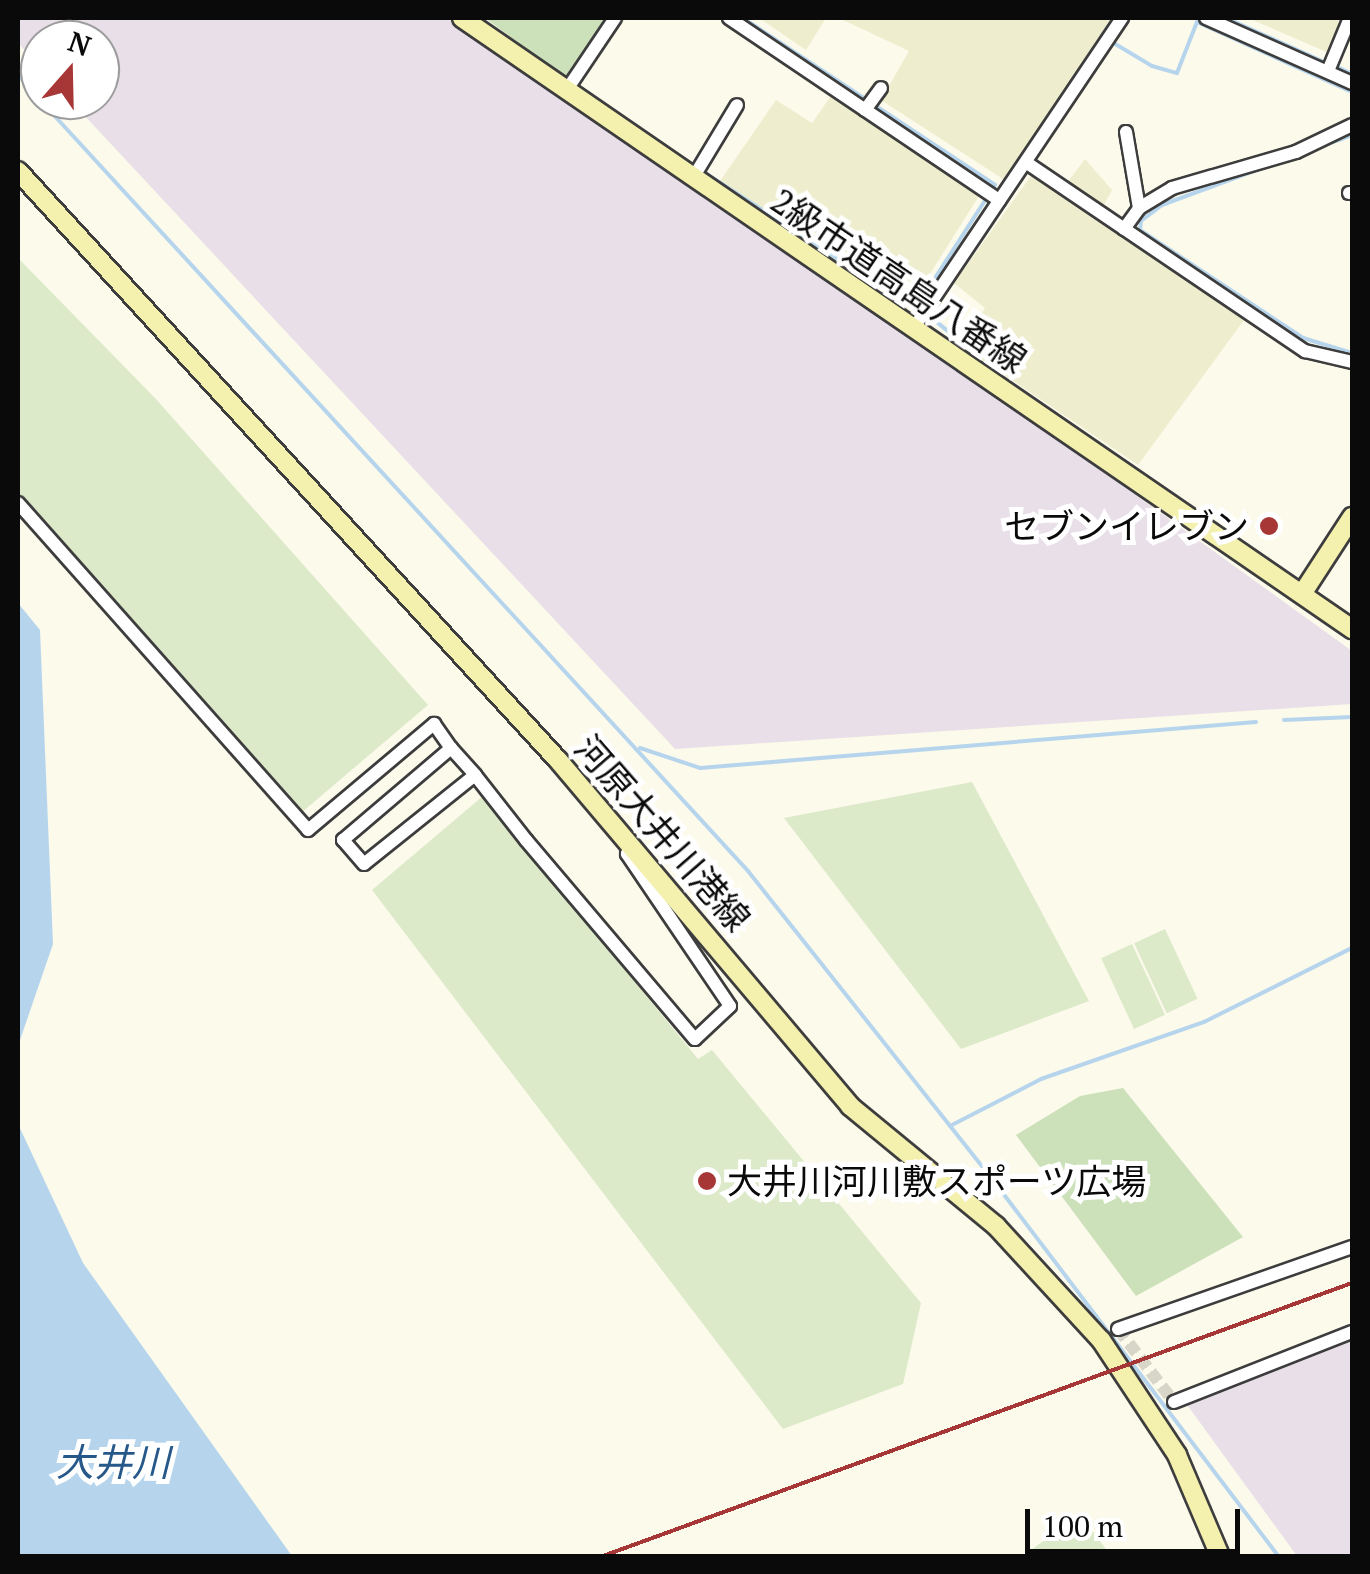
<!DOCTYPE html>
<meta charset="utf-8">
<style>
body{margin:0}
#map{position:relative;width:1370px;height:1574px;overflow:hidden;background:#fcfaeb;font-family:"PT Serif","Noto Sans JP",serif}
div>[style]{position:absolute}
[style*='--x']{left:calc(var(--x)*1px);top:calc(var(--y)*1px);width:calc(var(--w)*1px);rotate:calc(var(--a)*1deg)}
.industrial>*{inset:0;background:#e8dfe8}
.farmland>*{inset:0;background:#eeedce}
.green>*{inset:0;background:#cce1ba}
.pitch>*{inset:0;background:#ddeaca;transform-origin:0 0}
.water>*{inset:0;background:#b6d5ed}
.stream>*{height:4px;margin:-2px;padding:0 2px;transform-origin:2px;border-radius:2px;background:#b6d5ed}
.street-tunnel>*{height:12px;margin-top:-6px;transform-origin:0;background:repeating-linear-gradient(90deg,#d8d6c9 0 12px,transparent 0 18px)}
.roads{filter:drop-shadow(2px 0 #3d3d3d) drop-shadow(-2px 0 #3d3d3d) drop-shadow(0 2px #3d3d3d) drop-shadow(0 -2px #3d3d3d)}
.street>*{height:12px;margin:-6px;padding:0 6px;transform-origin:6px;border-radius:6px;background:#fff}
.secondary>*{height:18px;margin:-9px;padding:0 9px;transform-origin:9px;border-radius:9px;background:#f4f0ae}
.rail>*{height:4px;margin:-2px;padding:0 2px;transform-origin:2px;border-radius:2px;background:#a63736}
.dots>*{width:28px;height:28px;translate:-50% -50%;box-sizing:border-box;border:5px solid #fff;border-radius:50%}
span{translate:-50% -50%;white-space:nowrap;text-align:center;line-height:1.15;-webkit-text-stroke:10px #fff;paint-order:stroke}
.street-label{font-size:35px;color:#0a0a0a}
.poi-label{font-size:35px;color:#0a0a0a}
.right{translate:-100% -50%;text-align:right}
.left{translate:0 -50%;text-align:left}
.water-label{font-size:38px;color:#26598a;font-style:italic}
.frame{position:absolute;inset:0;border:20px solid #0a0a0a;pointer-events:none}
.north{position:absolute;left:20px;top:20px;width:100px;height:100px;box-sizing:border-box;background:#fff;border:2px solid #9d9d9d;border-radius:50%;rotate:20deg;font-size:28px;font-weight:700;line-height:40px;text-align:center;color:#0a0a0a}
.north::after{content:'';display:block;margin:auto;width:35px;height:45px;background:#a63736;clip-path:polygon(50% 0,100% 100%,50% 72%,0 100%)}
.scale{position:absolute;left:1025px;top:1509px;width:215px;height:45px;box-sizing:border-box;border:5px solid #0a0a0a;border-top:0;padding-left:12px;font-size:30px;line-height:35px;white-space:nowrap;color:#0a0a0a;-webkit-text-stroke:8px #fff;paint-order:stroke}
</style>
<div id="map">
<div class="industrial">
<i style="clip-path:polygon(18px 18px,475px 18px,1352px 651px,1352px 704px,675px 749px,70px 100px,100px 100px,100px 40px,40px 40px,40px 67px,18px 43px)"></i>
<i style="clip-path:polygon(1352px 1339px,1352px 1556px,1297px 1556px,1185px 1402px)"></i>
</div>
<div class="farmland">
<i style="clip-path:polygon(759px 18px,826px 18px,806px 50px)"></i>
<i style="clip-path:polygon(839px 18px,1111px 18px,1006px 181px,881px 100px,909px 51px)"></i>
<i style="clip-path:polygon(1248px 18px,1342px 18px,1329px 53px)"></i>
<i style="clip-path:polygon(833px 93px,979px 196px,906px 312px,718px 184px,776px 100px,812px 123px)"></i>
<i style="clip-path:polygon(1085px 159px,1112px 190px,1103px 207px,1067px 183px)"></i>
<i style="clip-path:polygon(1031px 176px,1244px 320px,1138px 465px,960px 345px,985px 308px,954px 283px)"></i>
</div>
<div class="green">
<i style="clip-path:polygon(485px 18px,605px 18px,566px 78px)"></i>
<i style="clip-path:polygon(1123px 1088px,1243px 1237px,1136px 1296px,1016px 1135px,1080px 1096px)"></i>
</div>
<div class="pitch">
<i style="clip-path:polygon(18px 258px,155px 398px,428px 705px,301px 813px,18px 494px)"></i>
<i style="clip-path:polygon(972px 782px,1089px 1001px,961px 1049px,784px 818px)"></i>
<i style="clip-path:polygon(483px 796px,698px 1059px,712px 1050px,921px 1303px,903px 1384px,783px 1429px,372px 890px)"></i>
<i style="left:1165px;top:929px;width:77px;height:34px;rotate:65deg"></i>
<i style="left:1132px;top:944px;width:78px;height:34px;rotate:65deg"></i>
<i style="clip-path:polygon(1080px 1514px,1111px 1556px,1023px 1556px)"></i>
</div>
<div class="water">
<i style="clip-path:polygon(18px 603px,40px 630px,53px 944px,18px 1046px)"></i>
<i style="clip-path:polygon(18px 1124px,83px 1263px,292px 1556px,18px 1556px)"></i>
</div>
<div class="stream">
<i style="--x:743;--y:18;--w:302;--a:33.5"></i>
<i style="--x:995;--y:185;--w:144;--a:122.8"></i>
<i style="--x:917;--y:306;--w:41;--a:39.1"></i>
<i style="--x:1114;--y:18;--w:22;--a:124"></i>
<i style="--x:1102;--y:36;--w:58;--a:31"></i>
<i style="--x:1152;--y:66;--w:26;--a:16"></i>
<i style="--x:1177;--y:73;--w:55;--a:-68.6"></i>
<i style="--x:1197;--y:22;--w:170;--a:24.3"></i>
<i style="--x:1226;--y:18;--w:110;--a:24.2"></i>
<i style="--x:1335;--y:66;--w:19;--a:25"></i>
<i style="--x:18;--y:75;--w:33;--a:49"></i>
<i style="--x:40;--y:100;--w:1047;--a:47.44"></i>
<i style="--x:748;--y:871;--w:378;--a:51.6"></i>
<i style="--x:983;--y:1167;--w:488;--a:52.8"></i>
<i style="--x:1352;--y:135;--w:202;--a:159.8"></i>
<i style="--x:1162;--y:205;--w:26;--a:143"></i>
<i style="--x:1141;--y:221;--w:9;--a:96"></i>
<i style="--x:1140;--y:230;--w:196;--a:33.5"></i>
<i style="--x:1303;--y:338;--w:51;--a:17"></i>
<i style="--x:702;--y:171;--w:257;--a:32.9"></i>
<i style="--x:1284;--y:720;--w:68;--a:-2.5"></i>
<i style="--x:640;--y:748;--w:63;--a:18.4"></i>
<i style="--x:700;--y:768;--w:558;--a:-4.73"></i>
<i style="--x:950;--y:1126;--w:102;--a:-27.3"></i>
<i style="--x:1041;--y:1079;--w:173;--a:-19.3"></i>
<i style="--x:1204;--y:1022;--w:165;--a:-26.6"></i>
</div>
<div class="street-tunnel">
<i style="--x:1118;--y:1329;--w:92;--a:52.5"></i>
</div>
<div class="roads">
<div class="street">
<i style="--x:729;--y:18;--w:326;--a:34"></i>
<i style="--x:1206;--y:18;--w:160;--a:24"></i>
<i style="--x:1328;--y:71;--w:57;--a:-67.5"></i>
<i style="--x:566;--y:91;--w:88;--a:-56.1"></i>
<i style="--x:865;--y:110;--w:27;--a:-54"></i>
<i style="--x:1126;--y:132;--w:77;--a:80.3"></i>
<i style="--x:1027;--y:163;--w:336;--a:34.1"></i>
<i style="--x:1305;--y:351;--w:48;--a:13.2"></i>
<i style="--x:693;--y:178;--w:85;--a:-58.9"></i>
<i style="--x:1349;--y:193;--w:3;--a:0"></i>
<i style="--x:1124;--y:229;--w:26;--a:-54"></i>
<i style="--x:1139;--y:208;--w:39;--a:-31"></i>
<i style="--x:1172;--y:188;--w:129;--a:-16.2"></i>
<i style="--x:1296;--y:152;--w:62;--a:-25.7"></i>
<i style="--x:913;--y:329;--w:375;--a:-56.1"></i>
<i style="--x:18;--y:503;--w:437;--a:48.4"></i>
<i style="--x:308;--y:830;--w:165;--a:-40.1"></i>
<i style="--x:434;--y:724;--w:29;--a:55"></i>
<i style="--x:475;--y:775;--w:142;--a:141.3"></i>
<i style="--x:364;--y:864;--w:32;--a:-131"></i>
<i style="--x:343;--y:840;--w:142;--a:-40.4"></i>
<i style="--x:451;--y:748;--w:36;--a:48"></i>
<i style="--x:475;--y:775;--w:83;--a:51.9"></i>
<i style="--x:526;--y:840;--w:261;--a:49.7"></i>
<i style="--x:695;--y:1039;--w:48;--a:-43.3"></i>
<i style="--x:730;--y:1006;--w:184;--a:-124.1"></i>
<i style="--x:627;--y:854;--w:11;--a:-68"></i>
<i style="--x:1118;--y:1329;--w:248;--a:-19.3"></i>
<i style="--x:1174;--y:1402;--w:191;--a:-21.5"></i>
</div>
<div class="secondary">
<i style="--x:462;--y:18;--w:1080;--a:34.47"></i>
<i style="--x:18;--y:171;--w:799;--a:47.49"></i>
<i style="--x:558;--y:760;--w:453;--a:49.8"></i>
<i style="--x:850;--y:1106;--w:189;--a:39.4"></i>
<i style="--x:996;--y:1226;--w:155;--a:47.4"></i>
<i style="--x:1101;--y:1340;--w:138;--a:56.5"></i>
<i style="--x:1177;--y:1455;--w:110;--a:66.9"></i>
<i style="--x:1302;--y:594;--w:92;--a:-57"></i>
</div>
</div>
<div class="rail">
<i style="--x:603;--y:1556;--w:797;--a:-20.03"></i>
</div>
<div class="dots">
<i style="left:1269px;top:526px;background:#a63736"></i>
<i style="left:707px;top:1181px;background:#a63736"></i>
</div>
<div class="street-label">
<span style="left:899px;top:280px;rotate:34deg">2級市道高島八番線</span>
<span style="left:663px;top:833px;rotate:49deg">河原大井川港線</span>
</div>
<div class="poi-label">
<span class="right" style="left:1249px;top:526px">セブンイレブン</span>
<span class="left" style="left:727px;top:1181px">大井川河川敷スポーツ広場</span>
</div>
<div class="water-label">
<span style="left:113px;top:1463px">大井川</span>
</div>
<div class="frame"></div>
<div class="north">N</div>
<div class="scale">100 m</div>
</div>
